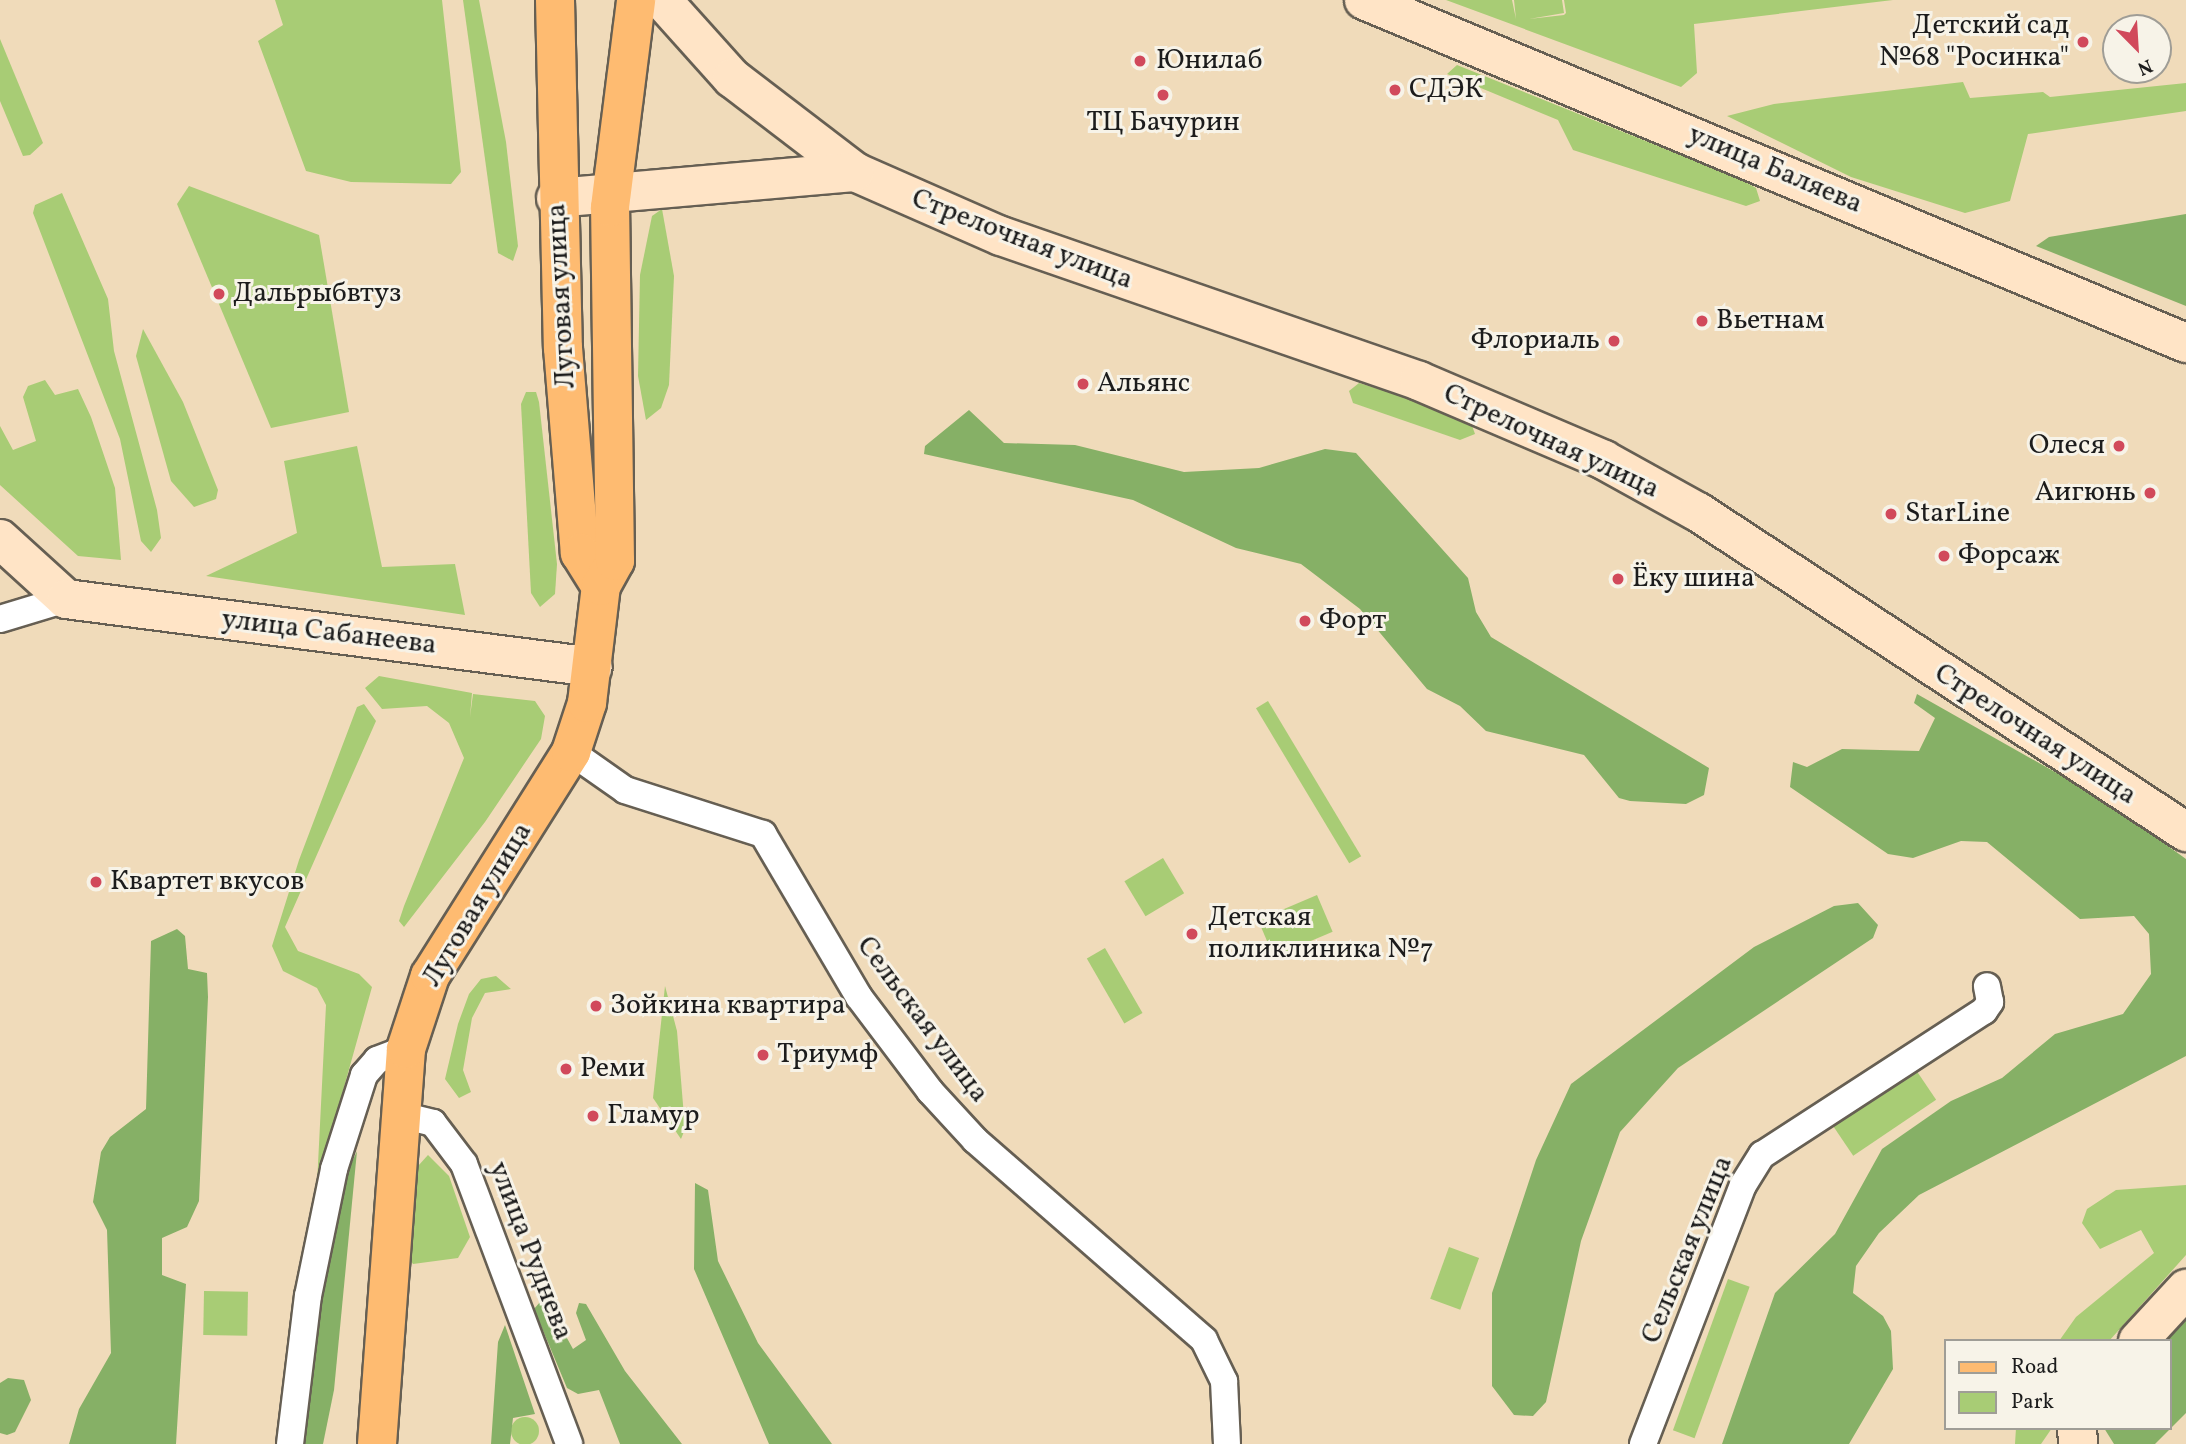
<!DOCTYPE html>
<meta charset="utf-8">
<style>
body{margin:0}
#map{position:relative;width:2186px;height:1444px;overflow:hidden;background:#f0dbba;font-family:Vollkorn,serif}
div>[style]{position:absolute}
[style*='--x']{left:calc(var(--x)*1px);top:calc(var(--y)*1px);width:calc(var(--w)*1px);rotate:calc(var(--a)*1deg)}
.green>*{inset:0;background:#a8cc75;transform-origin:0 0}
.round{border-radius:50%}
.forest>*{inset:0;background:#86b066}
.roads{filter:drop-shadow(2px 0 #665f53) drop-shadow(-2px 0 #665f53) drop-shadow(0 2px #665f53) drop-shadow(0 -2px #665f53)}
.street>*{height:26px;margin:-13px;padding:0 13px;transform-origin:13px;border-radius:13px;background:#fff}
.secondary>*{height:38px;margin:-19px;padding:0 19px;transform-origin:19px;border-radius:19px;background:#ffe4c6}
.primary>*{height:38px;margin:-19px;padding:0 19px;transform-origin:19px;border-radius:19px;background:#febb71}
.dots>*{width:19px;height:19px;translate:-50% -50%;box-sizing:border-box;border:4px solid #f7f3e8;border-radius:50%}
span{translate:-50% -50%;white-space:nowrap;text-align:center;line-height:1.15;-webkit-text-stroke:6px #f7f3e8;paint-order:stroke}
.poi-label{font-size:28px;color:#1c1c1c}
.right{translate:-100% -50%;text-align:right}
.left{translate:0 -50%;text-align:left}
.street-label{font-size:28px;color:#1c1c1c}
.legend{position:absolute;left:1944px;top:1339px;width:228px;height:91px;box-sizing:border-box;background:#f7f3e8;border:2px solid #9f9d96;margin:0;padding:9px 12px;list-style:none;font-size:21px;color:#1c1c1c}
.legend li{display:flex;align-items:center;gap:14px;height:35px}
.legend b{width:35px;border:2px solid #9f9d96}
.north{position:absolute;left:2102px;top:14px;width:70px;height:70px;box-sizing:border-box;background:#f7f3e8;border:2px solid #9f9d96;border-radius:50%;rotate:156deg;font-size:19px;font-weight:700;line-height:28px;text-align:center;color:#1c1c1c}
.north::after{content:'';display:block;margin:auto;width:24px;height:32px;background:#d1495b;clip-path:polygon(50% 0,100% 100%,50% 72%,0 100%)}
</style>
<div id="map">
<div class="green">
<i style="clip-path:polygon(275px 0,442px 0,461px 172px,451px 184px,351px 182px,306px 171px,258px 41px,283px 25px)"></i>
<i style="clip-path:polygon(463px 0,479px 0,506px 142px,518px 246px,513px 261px,498px 253px)"></i>
<i style="clip-path:polygon(1446px 0,1512px 0,1516px 19px,1514px 0,1562px 0,1564px 13px,1529px 19px,1564px 15px,1566px 13px,1564px 0,1893px 0,1694px 24px,1697px 73px,1681px 87px)"></i>
<i style="clip-path:polygon(0 39px,43px 143px,30px 155px,23px 156px,0 101px)"></i>
<i style="clip-path:polygon(1457px 65px,1740px 179px,1756px 188px,1760px 201px,1746px 206px,1573px 150px,1558px 120px,1447px 74px)"></i>
<i style="clip-path:polygon(1963px 82px,1970px 98px,2043px 92px,2050px 97px,2186px 83px,2186px 111px,2028px 134px,2010px 201px,1965px 213px,1851px 177px,1727px 116px,1774px 104px)"></i>
<i style="clip-path:polygon(189px 186px,319px 235px,349px 412px,271px 428px,177px 204px)"></i>
<i style="clip-path:polygon(62px 193px,108px 299px,114px 351px,157px 510px,161px 538px,151px 552px,141px 541px,120px 439px,33px 213px,35px 205px)"></i>
<i style="clip-path:polygon(662px 209px,674px 276px,669px 385px,661px 408px,646px 420px,638px 376px,640px 275px,652px 216px)"></i>
<i style="clip-path:polygon(143px 329px,183px 402px,218px 490px,216px 499px,194px 507px,171px 481px,136px 356px)"></i>
<i style="clip-path:polygon(45px 380px,55px 395px,78px 389px,91px 417px,115px 488px,121px 560px,78px 556px,0 485px,0 426px,13px 450px,36px 441px,23px 397px,28px 386px)"></i>
<i style="clip-path:polygon(1359px 383px,1454px 412px,1470px 420px,1475px 434px,1460px 440px,1353px 403px,1349px 391px)"></i>
<i style="clip-path:polygon(526px 392px,536px 392px,539px 402px,557px 564px,555px 594px,540px 607px,531px 593px,521px 404px)"></i>
<i style="clip-path:polygon(357px 446px,382px 567px,455px 564px,465px 615px,206px 576px,297px 533px,284px 461px)"></i>
<i style="clip-path:polygon(379px 676px,472px 693px,470px 717px,473px 694px,535px 701px,545px 716px,541px 739px,485px 822px,404px 927px,399px 921px,404px 906px,464px 758px,449px 723px,427px 706px,382px 709px,365px 688px)"></i>
<i style="left:1268px;top:701px;width:181px;height:14px;rotate:59deg"></i>
<i style="clip-path:polygon(364px 704px,376px 721px,285px 927px,298px 951px,359px 974px,372px 987px,317px 1184px,326px 1005px,317px 988px,283px 971px,272px 946px,299px 860px,357px 707px)"></i>
<i style="left:1163px;top:858px;width:41px;height:45px;rotate:59deg"></i>
<i style="left:1317px;top:895px;width:40px;height:64px;rotate:67deg"></i>
<i style="left:1105px;top:948px;width:75px;height:21px;rotate:60deg"></i>
<i style="clip-path:polygon(496px 976px,511px 989px,485px 993px,472px 1018px,463px 1070px,471px 1092px,459px 1098px,445px 1079px,458px 1024px,469px 994px,481px 979px)"></i>
<i style="clip-path:polygon(665px 986px,677px 1031px,685px 1129px,681px 1139px,653px 1098px)"></i>
<i style="left:1916px;top:1070px;width:36px;height:100px;rotate:56deg"></i>
<i style="clip-path:polygon(428px 1155px,449px 1176px,470px 1237px,458px 1258px,413px 1264px,407px 1255px,418px 1166px)"></i>
<i style="clip-path:polygon(2186px 1185px,2186px 1255px,2109px 1341px,2059px 1341px,2076px 1317px,2154px 1253px,2141px 1230px,2100px 1249px,2082px 1223px,2087px 1209px,2116px 1190px)"></i>
<i style="left:1449px;top:1247px;width:32px;height:55px;rotate:20deg"></i>
<i style="left:1728px;top:1279px;width:23px;height:161px;rotate:20deg"></i>
<i style="left:204px;top:1291px;width:44px;height:44px;rotate:1deg"></i>
<i class="round" style="left:511px;top:1417px;width:28px;height:28px"></i>
<i style="clip-path:polygon(2016px 1428px,2052px 1428px,2041px 1444px,2015px 1444px)"></i>
</div>
<div class="forest">
<i style="clip-path:polygon(2186px 214px,2186px 306px,2036px 246px,2049px 237px)"></i>
<i style="clip-path:polygon(969px 410px,1004px 443px,1075px 445px,1184px 472px,1259px 468px,1325px 449px,1356px 453px,1468px 578px,1476px 612px,1491px 637px,1709px 768px,1704px 795px,1686px 804px,1630px 801px,1619px 798px,1584px 755px,1486px 731px,1460px 706px,1427px 689px,1360px 609px,1301px 564px,1236px 548px,1133px 500px,924px 454px,925px 446px)"></i>
<i style="clip-path:polygon(1917px 694px,2101px 798px,2186px 859px,2186px 1056px,1919px 1195px,1879px 1233px,1856px 1266px,1853px 1293px,1883px 1316px,1891px 1331px,1893px 1369px,1849px 1444px,1722px 1444px,1775px 1293px,1835px 1234px,1882px 1149px,1951px 1101px,2002px 1078px,2055px 1034px,2123px 1014px,2151px 974px,2149px 934px,2134px 916px,2080px 919px,1987px 842px,1961px 841px,1913px 858px,1888px 854px,1790px 787px,1793px 762px,1807px 767px,1842px 749px,1919px 751px,1935px 718px,1914px 703px)"></i>
<i style="clip-path:polygon(1858px 903px,1878px 925px,1873px 938px,1678px 1068px,1620px 1132px,1581px 1241px,1546px 1402px,1533px 1416px,1514px 1415px,1492px 1386px,1492px 1293px,1536px 1160px,1571px 1084px,1754px 947px,1834px 906px)"></i>
<i style="clip-path:polygon(177px 929px,185px 936px,188px 969px,207px 973px,208px 997px,199px 1201px,187px 1227px,162px 1238px,162px 1275px,186px 1284px,176px 1444px,69px 1444px,79px 1409px,111px 1353px,107px 1230px,93px 1202px,101px 1152px,110px 1137px,146px 1109px,151px 941px)"></i>
<i style="clip-path:polygon(357px 1151px,334px 1390px,323px 1444px,299px 1444px,322px 1286px,343px 1182px)"></i>
<i style="clip-path:polygon(695px 1183px,708px 1190px,718px 1261px,758px 1343px,832px 1444px,769px 1444px,694px 1269px)"></i>
<i style="clip-path:polygon(540px 1302px,551px 1309px,573px 1349px,586px 1340px,576px 1313px,579px 1303px,586px 1304px,625px 1371px,682px 1444px,620px 1444px,599px 1390px,578px 1394px,567px 1388px,534px 1309px)"></i>
<i style="clip-path:polygon(2186px 1319px,2186px 1413px,2155px 1444px,2114px 1444px,2104px 1428px,2170px 1428px,2166px 1341px)"></i>
<i style="clip-path:polygon(505px 1325px,535px 1414px,513px 1418px,510px 1444px,491px 1444px,498px 1342px)"></i>
<i style="clip-path:polygon(8px 1378px,24px 1380px,31px 1400px,15px 1432px,7px 1435px,0 1433px,0 1383px)"></i>
</div>
<div class="roads">
<div class="street">
<i style="--x:0;--y:619;--w:69;--a:-16.9"></i>
<i style="--x:571;--y:752;--w:66;--a:35.1"></i>
<i style="--x:625;--y:790;--w:145;--a:17.7"></i>
<i style="--x:763;--y:834;--w:189;--a:59.5"></i>
<i style="--x:859;--y:997;--w:118;--a:52.9"></i>
<i style="--x:930;--y:1091;--w:67;--a:47.4"></i>
<i style="--x:975;--y:1140;--w:304;--a:41.1"></i>
<i style="--x:1204;--y:1340;--w:46;--a:64"></i>
<i style="--x:1224;--y:1381;--w:63;--a:87.3"></i>
<i style="--x:397;--y:1114;--w:37;--a:14"></i>
<i style="--x:433;--y:1123;--w:51;--a:52.9"></i>
<i style="--x:464;--y:1164;--w:299;--a:69.4"></i>
<i style="--x:290;--y:1444;--w:149;--a:-83.1"></i>
<i style="--x:308;--y:1296;--w:130;--a:-78.4"></i>
<i style="--x:334;--y:1169;--w:99;--a:-72.3"></i>
<i style="--x:364;--y:1075;--w:20;--a:-49"></i>
<i style="--x:377;--y:1060;--w:31;--a:-21"></i>
<i style="--x:1643;--y:1444;--w:278;--a:-68.9"></i>
<i style="--x:1743;--y:1185;--w:36;--a:-58"></i>
<i style="--x:1762;--y:1155;--w:265;--a:-33"></i>
<i style="--x:1984;--y:1011;--w:11;--a:-56"></i>
<i style="--x:1990;--y:1002;--w:16;--a:-101"></i>
</div>
<div class="secondary">
<i style="--x:662;--y:0;--w:105;--a:48.1"></i>
<i style="--x:732;--y:78;--w:155;--a:37.4"></i>
<i style="--x:855;--y:172;--w:159;--a:23.7"></i>
<i style="--x:1001;--y:236;--w:442;--a:19.1"></i>
<i style="--x:1419;--y:381;--w:201;--a:23.1"></i>
<i style="--x:1604;--y:460;--w:107;--a:29"></i>
<i style="--x:1698;--y:512;--w:584;--a:33.25"></i>
<i style="--x:1364;--y:0;--w:891;--a:22.65"></i>
<i style="--x:556;--y:198;--w:300;--a:-5"></i>
<i style="--x:0;--y:539;--w:89;--a:42.3"></i>
<i style="--x:66;--y:599;--w:531;--a:7.35"></i>
<i style="--x:2138;--y:1341;--w:71;--a:-47.3"></i>
<i style="--x:2077;--y:1428;--w:16;--a:86"></i>
</div>
<div class="primary">
<i style="--x:555;--y:0;--w:348;--a:88.7"></i>
<i style="--x:563;--y:348;--w:206;--a:85.3"></i>
<i style="--x:580;--y:553;--w:39;--a:58"></i>
<i style="--x:377;--y:1444;--w:396;--a:-85.8"></i>
<i style="--x:406;--y:1049;--w:77;--a:-71.8"></i>
<i style="--x:430;--y:976;--w:265;--a:-57.8"></i>
<i style="--x:571;--y:752;--w:52;--a:-71.9"></i>
<i style="--x:587;--y:703;--w:118;--a:-83.2"></i>
<i style="--x:601;--y:586;--w:29;--a:-61"></i>
<i style="--x:615;--y:561;--w:354;--a:-90.8"></i>
<i style="--x:610;--y:207;--w:209;--a:-82.8"></i>
</div>
</div>
<div class="dots">
<i style="left:2083px;top:42px;background:#d1495b"></i>
<i style="left:1140px;top:61px;background:#d1495b"></i>
<i style="left:1395px;top:90px;background:#d1495b"></i>
<i style="left:1163px;top:95px;background:#d1495b"></i>
<i style="left:219px;top:294px;background:#d1495b"></i>
<i style="left:1702px;top:321px;background:#d1495b"></i>
<i style="left:1614px;top:341px;background:#d1495b"></i>
<i style="left:1083px;top:384px;background:#d1495b"></i>
<i style="left:2119px;top:446px;background:#d1495b"></i>
<i style="left:2150px;top:493px;background:#d1495b"></i>
<i style="left:1891px;top:514px;background:#d1495b"></i>
<i style="left:1944px;top:556px;background:#d1495b"></i>
<i style="left:1618px;top:579px;background:#d1495b"></i>
<i style="left:1305px;top:621px;background:#d1495b"></i>
<i style="left:96px;top:882px;background:#d1495b"></i>
<i style="left:1192px;top:934px;background:#d1495b"></i>
<i style="left:596px;top:1006px;background:#d1495b"></i>
<i style="left:763px;top:1055px;background:#d1495b"></i>
<i style="left:566px;top:1069px;background:#d1495b"></i>
<i style="left:593px;top:1116px;background:#d1495b"></i>
</div>
<div class="poi-label">
<span class="right" style="left:2069px;top:42px">Детский сад<br>№68 "Росинка"</span>
<span class="left" style="left:1156px;top:61px">Юнилаб</span>
<span class="left" style="left:1409px;top:90px">СДЭК</span>
<span style="left:1163px;top:123px">ТЦ Бачурин</span>
<span class="left" style="left:233px;top:294px">Дальрыбвтуз</span>
<span class="left" style="left:1716px;top:321px">Вьетнам</span>
<span class="right" style="left:1600px;top:341px">Флориаль</span>
<span class="left" style="left:1097px;top:384px">Альянс</span>
<span class="right" style="left:2105px;top:446px">Олеся</span>
<span class="right" style="left:2136px;top:493px">Аигюнь</span>
<span class="left" style="left:1905px;top:514px">StarLine</span>
<span class="left" style="left:1958px;top:556px">Форсаж</span>
<span class="left" style="left:1632px;top:579px">Ёку шина</span>
<span class="left" style="left:1319px;top:621px">Форт</span>
<span class="left" style="left:110px;top:882px">Квартет вкусов</span>
<span class="left" style="left:1208px;top:934px">Детская<br>поликлиника №7</span>
<span class="left" style="left:610px;top:1006px">Зойкина квартира</span>
<span class="left" style="left:777px;top:1055px">Триумф</span>
<span class="left" style="left:580px;top:1069px">Реми</span>
<span class="left" style="left:607px;top:1116px">Гламур</span>
</div>
<div class="street-label">
<span style="left:1775px;top:170px;rotate:23deg">улица Баляева</span>
<span style="left:1022px;top:240px;rotate:21deg">Стрелочная улица</span>
<span style="left:562px;top:296px;rotate:-93deg">Луговая улица</span>
<span style="left:1551px;top:442px;rotate:25deg">Стрелочная улица</span>
<span style="left:329px;top:633px;rotate:7deg">улица Сабанеева</span>
<span style="left:2035px;top:735px;rotate:33deg">Стрелочная улица</span>
<span style="left:478px;top:905px;rotate:-59deg">Луговая улица</span>
<span style="left:922px;top:1020px;rotate:53deg">Сельская улица</span>
<span style="left:1688px;top:1250px;rotate:-68deg">Сельская улица</span>
<span style="left:530px;top:1251px;rotate:69deg">улица Руднева</span>
</div>
<ul class="legend">
<li><b style="height:9px;background:#febb71"></b>Road</li>
<li><b style="height:19px;background:#a8cc75"></b>Park</li>
</ul>
<div class="north">N</div>
</div>
